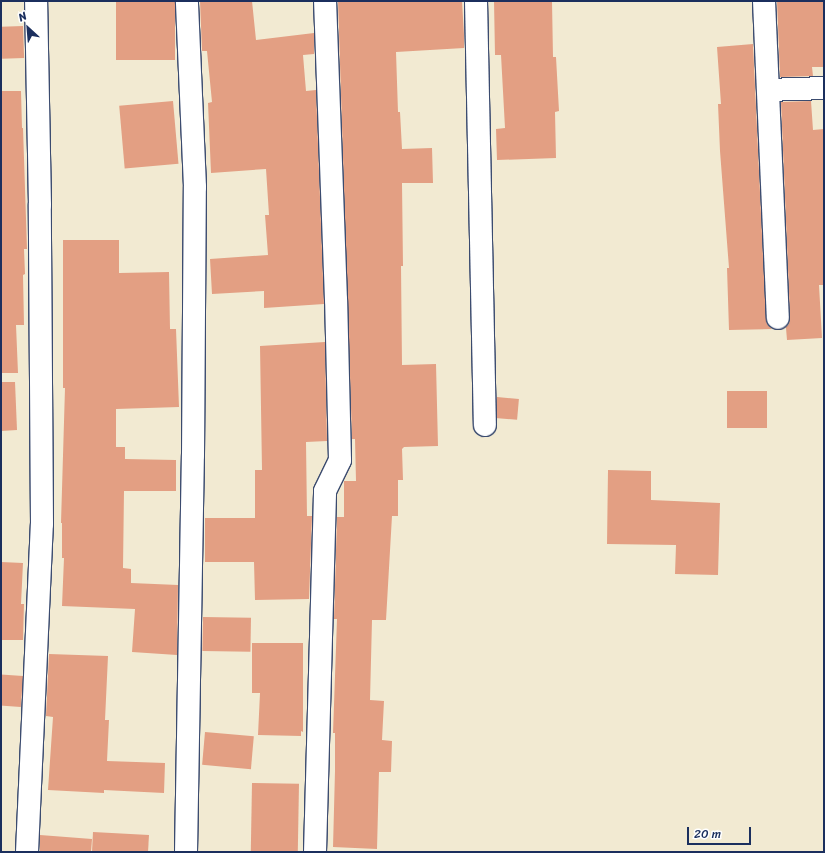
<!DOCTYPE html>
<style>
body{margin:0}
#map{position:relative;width:825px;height:853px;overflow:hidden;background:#f2ead2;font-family:Sriracha,sans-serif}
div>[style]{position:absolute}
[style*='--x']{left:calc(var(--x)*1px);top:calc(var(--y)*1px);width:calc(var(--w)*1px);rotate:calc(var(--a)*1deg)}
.building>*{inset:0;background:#e39f83;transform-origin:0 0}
.roads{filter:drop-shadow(1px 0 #3b4b6f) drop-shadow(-1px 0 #3b4b6f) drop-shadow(0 1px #3b4b6f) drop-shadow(0 -1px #3b4b6f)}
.minor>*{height:22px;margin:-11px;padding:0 11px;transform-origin:11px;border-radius:11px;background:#fff}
span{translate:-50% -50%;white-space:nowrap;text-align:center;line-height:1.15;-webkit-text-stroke:4px #fff;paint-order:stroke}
.frame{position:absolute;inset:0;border:2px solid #1b2f5e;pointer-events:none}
.north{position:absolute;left:8px;top:8px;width:40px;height:40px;-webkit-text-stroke:3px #fff;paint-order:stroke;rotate:334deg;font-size:11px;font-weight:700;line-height:16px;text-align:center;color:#1b2f5e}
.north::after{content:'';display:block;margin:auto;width:14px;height:18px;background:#1b2f5e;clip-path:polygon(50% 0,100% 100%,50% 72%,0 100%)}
.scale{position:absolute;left:687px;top:827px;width:64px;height:18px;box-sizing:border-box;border:2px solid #1b2f5e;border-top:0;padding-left:5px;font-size:12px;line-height:14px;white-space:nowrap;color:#1b2f5e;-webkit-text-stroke:3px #fff;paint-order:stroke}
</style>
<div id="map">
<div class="building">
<i style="left:116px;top:1px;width:59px;height:59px"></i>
<i style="clip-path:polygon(200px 1px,252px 1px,256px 40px,314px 33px,314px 54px,303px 55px,306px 91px,316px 90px,324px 304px,264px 308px,264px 291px,212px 294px,210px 259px,268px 255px,265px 215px,269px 215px,266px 169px,211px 173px,208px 103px,212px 102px,207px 51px,202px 51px)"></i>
<i style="clip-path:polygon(338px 1px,462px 1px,464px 35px,464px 48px,396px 52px,398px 112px,400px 112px,402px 149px,432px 148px,433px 183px,402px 183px,403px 266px,401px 266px,402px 365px,436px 364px,438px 446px,404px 447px,402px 449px,403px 480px,398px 480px,398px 516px,392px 516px,386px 620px,372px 620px,370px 700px,384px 701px,382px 740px,392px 741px,391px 772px,379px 772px,377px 849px,333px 847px,335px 771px,335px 733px,333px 733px,337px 619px,334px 619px,337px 517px,344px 517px,344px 481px,356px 481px,355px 439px,352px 439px)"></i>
<i style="clip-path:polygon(494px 1px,552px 1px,553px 57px,556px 57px,559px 111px,555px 112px,556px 158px,497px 160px,496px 129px,505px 128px,501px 55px,495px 55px)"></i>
<i style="clip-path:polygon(777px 1px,824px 1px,824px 67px,812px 67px,813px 76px,780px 77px)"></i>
<i style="left:23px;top:26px;width:32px;height:22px;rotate:88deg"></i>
<i style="clip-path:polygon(753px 44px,766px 319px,767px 324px,772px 329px,729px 330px,727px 268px,729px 268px,720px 151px,718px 104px,721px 104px,717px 47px)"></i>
<i style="clip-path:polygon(1px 91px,21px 91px,22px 128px,23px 128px,27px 249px,24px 249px,25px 274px,23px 275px,24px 325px,16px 325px,18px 373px,1px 373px)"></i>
<i style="left:173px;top:101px;width:63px;height:54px;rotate:85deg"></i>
<i style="clip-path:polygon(811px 101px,813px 130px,824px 129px,824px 285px,819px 285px,822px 338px,787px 340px,786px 328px,785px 328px,789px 324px,790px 317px,781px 102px)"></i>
<i style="clip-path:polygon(63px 240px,119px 240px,119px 273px,169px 272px,170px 329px,176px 329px,179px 407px,116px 409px,116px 447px,125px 447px,125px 459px,176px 460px,176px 491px,124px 491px,123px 568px,131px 569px,131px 583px,178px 585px,177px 655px,132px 652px,135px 609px,62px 606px,64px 558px,62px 558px,62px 523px,61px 523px,65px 388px,63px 388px)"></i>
<i style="clip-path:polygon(325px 342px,327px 441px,306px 442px,307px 516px,312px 516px,309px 599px,255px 600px,254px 562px,205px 562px,205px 518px,255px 518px,255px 470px,262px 470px,260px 346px)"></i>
<i style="clip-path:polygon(1px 382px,15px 382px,17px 430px,1px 431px)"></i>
<i style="left:727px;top:391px;width:40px;height:37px"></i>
<i style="left:497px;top:397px;width:22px;height:21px;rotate:5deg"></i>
<i style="clip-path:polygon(608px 470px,651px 471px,651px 500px,720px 503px,718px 575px,675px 574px,676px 545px,607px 544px)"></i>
<i style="clip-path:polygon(1px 562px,23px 563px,21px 604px,24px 604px,23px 640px,1px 640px)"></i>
<i style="left:203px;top:617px;width:48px;height:34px;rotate:1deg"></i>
<i style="clip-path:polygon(252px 643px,303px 643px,303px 732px,301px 731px,301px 736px,258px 735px,260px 693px,252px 693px)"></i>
<i style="clip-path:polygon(49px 654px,108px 656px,105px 720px,109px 720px,107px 761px,165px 763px,164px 793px,104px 790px,104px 793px,48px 790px,53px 717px,46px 716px)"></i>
<i style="left:23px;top:676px;width:31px;height:22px;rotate:94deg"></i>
<i style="left:205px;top:732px;width:49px;height:33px;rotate:5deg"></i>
<i style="left:252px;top:783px;width:47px;height:69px;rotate:1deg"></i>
<i style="clip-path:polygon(93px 832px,149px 835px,148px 852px,92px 852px)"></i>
<i style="clip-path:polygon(40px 835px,92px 839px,91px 852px,40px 852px)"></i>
</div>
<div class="roads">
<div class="minor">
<i style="--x:476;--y:1;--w:424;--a:88.8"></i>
<i style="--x:764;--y:1;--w:317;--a:87.5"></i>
<i style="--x:768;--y:90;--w:56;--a:-2"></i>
<i style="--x:27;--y:852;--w:328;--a:-87.4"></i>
<i style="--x:42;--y:524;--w:319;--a:-90.4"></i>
<i style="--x:40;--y:205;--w:204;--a:-91.1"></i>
<i style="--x:186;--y:852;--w:397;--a:-89"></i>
<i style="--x:193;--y:455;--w:268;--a:-89.6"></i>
<i style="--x:195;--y:187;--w:186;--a:-92.5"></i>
<i style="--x:315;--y:852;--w:361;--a:-88.4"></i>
<i style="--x:325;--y:491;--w:34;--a:-64"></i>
<i style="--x:340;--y:460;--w:160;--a:-91.4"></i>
<i style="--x:336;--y:300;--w:299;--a:-92.1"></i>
</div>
</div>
<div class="frame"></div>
<div class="north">N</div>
<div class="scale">20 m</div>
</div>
